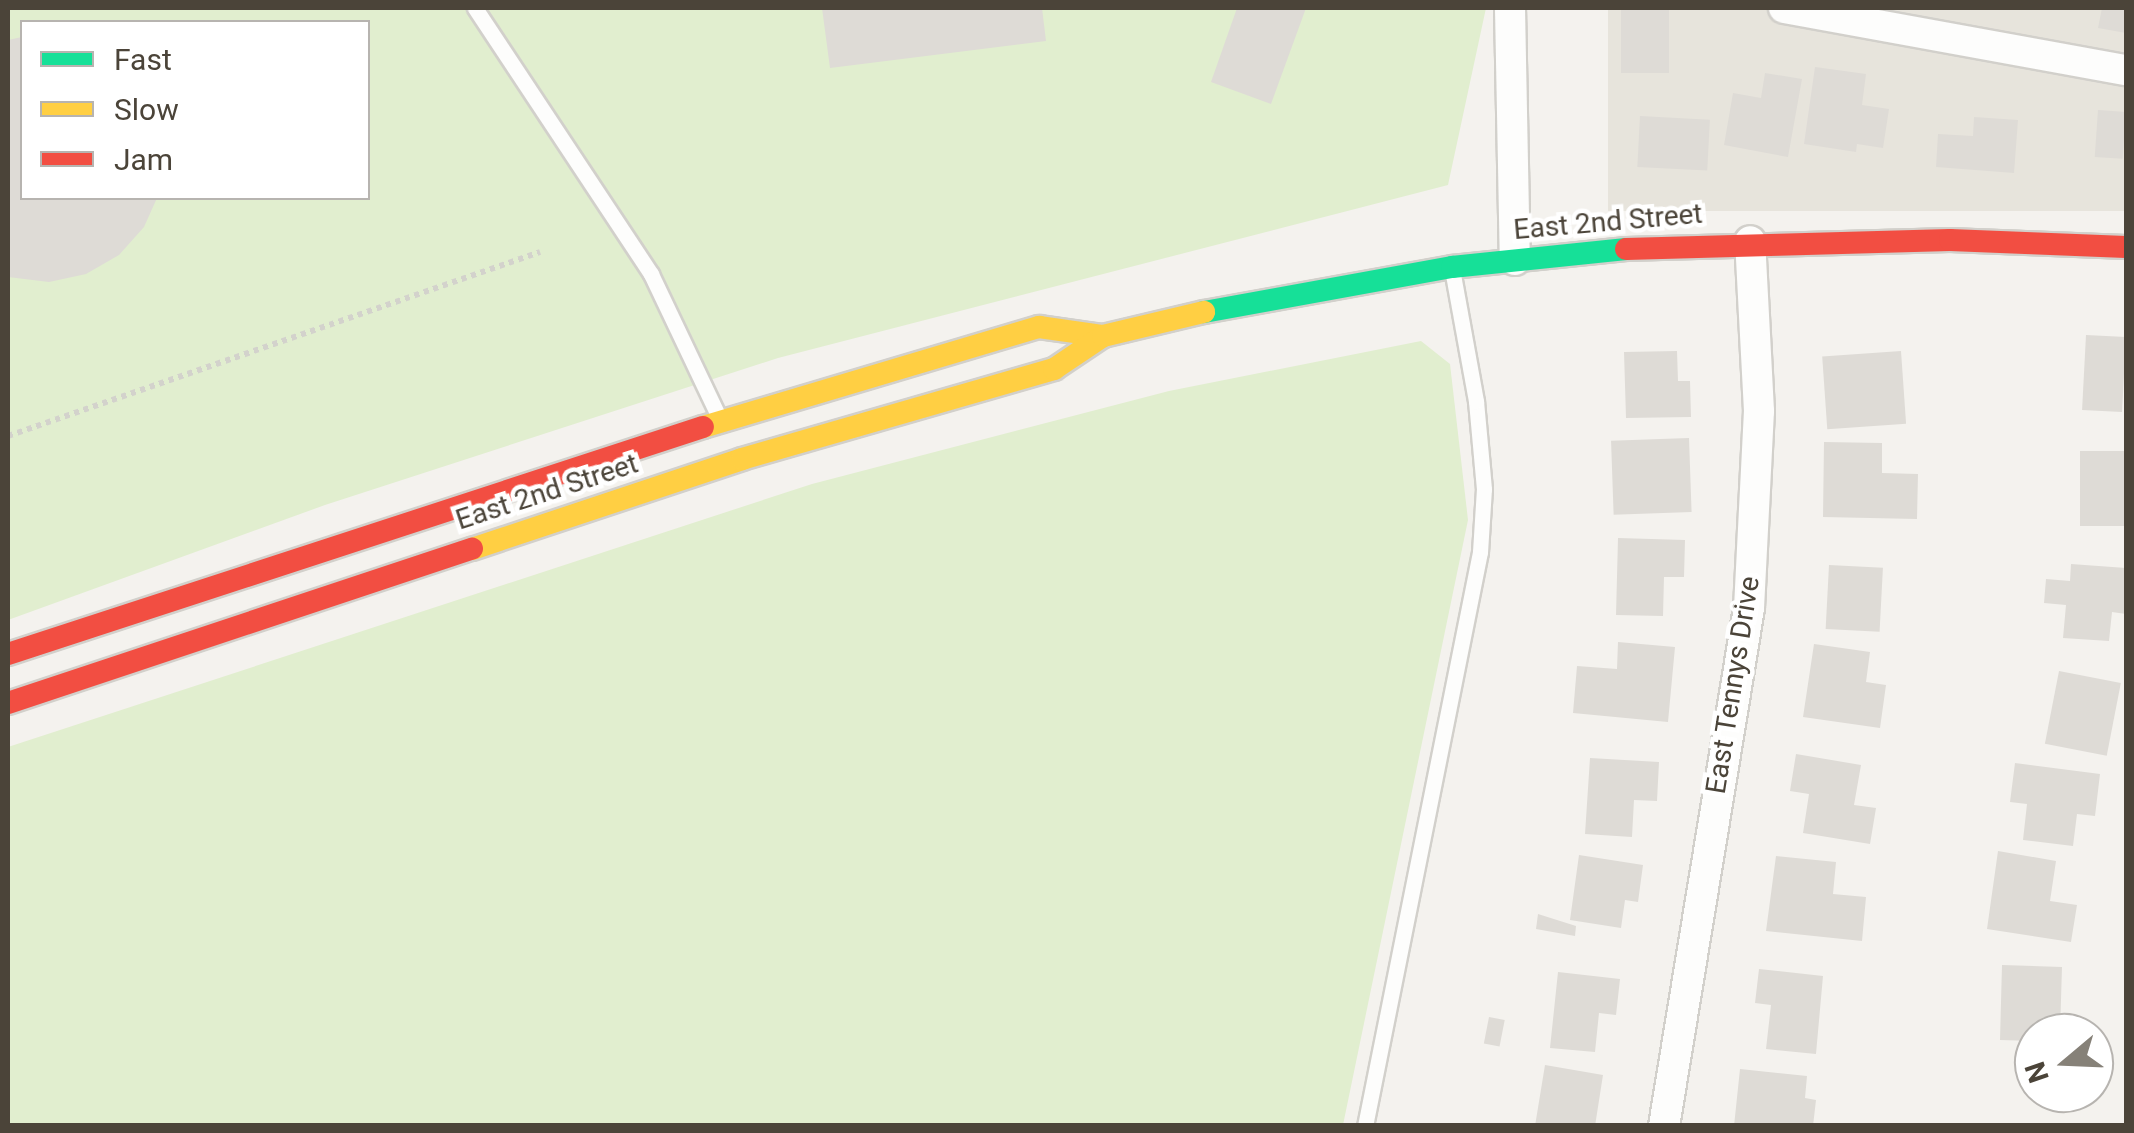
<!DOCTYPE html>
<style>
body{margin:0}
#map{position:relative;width:2134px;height:1133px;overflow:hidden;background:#f4f2ee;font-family:Roboto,sans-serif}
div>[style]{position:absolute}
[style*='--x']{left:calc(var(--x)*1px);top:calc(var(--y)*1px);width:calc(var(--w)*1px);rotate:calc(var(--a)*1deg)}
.residential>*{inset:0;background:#e7e4dc;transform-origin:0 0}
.green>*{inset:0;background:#e1eecf}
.building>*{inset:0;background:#dedbd6;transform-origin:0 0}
.path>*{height:6px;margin-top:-3px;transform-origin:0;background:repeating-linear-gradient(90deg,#d3d2cc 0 5px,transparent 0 10px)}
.roads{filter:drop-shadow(2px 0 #d2d0cb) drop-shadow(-2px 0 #d2d0cb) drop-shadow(0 2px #d2d0cb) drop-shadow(0 -2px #d2d0cb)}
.lane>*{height:15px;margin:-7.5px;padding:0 7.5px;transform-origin:7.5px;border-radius:7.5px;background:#fdfdfc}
.street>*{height:30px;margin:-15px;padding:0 15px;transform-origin:15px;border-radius:15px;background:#fdfdfc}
.fast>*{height:22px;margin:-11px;padding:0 11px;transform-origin:11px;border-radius:11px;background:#16e098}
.slow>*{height:22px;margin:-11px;padding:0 11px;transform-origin:11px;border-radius:11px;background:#ffcf43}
.jam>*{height:22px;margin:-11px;padding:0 11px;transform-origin:11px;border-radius:11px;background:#f24e42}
span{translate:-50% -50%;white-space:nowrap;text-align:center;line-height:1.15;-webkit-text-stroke:9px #fff;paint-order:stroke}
.street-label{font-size:28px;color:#4b4439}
.frame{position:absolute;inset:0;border:10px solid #4b4439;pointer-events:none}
.legend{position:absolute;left:20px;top:20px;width:350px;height:180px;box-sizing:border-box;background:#fff;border:2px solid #b7b4b0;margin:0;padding:12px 18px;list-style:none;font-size:30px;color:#4b4439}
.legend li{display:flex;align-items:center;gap:20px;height:50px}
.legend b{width:50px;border:2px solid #b7b4b0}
.north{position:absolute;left:2014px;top:1013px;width:100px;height:100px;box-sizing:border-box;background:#fff;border:2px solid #b7b4b0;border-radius:50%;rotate:251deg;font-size:28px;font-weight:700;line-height:40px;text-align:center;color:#4b4439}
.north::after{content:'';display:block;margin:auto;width:35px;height:45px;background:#868178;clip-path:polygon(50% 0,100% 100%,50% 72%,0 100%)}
</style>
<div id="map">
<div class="residential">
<i style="left:1608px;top:8px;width:518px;height:203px"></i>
</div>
<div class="green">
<i style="clip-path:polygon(evenodd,8px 8px,1486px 8px,1448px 185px,778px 358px,325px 505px,8px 620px,8px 8px,22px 22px,368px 22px,368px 198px,22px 198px,22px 22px)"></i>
<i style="clip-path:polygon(1421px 341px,1450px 364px,1468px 520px,1343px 1125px,8px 1125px,8px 747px,812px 484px,1169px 391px)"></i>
</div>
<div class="building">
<i style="clip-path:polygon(822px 8px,1042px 8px,1046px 41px,830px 68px)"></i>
<i style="clip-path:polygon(1237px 8px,1306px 8px,1271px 104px,1211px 82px)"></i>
<i style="left:1621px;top:8px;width:48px;height:65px"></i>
<i style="clip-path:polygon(2102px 8px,2126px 8px,2126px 33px,2098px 28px)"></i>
<i style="clip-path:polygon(22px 37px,22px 198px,157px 198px,144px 227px,119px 255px,86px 274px,49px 282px,8px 277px,8px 40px)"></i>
<i style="clip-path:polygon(1815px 67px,1866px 74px,1862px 105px,1889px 109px,1883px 148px,1857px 144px,1856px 152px,1804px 144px)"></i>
<i style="clip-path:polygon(1765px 73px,1802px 79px,1788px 157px,1724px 145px,1733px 93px,1761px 98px)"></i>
<i style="left:2098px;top:110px;width:28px;height:47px;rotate:4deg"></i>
<i style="left:1640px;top:116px;width:70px;height:51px;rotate:3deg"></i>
<i style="clip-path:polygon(1974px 117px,2018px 120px,2014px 173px,1936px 167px,1938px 134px,1973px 136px)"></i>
<i style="left:2086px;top:335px;width:40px;height:75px;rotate:3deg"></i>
<i style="clip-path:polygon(1677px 351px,1678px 381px,1690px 381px,1691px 417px,1626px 418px,1624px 352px)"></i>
<i style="left:1901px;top:351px;width:73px;height:79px;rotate:86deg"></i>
<i style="left:1689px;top:438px;width:74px;height:78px;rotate:88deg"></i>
<i style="clip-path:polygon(1824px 442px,1882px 443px,1882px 473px,1918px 474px,1917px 519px,1823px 517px)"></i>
<i style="left:2126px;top:451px;width:75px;height:46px;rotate:90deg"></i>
<i style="clip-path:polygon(1618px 538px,1685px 540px,1684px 577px,1664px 577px,1663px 616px,1616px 615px)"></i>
<i style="clip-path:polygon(2071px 564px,2126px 568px,2126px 614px,2112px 612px,2109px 641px,2063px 638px,2066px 605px,2044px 603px,2046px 579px,2070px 581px)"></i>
<i style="left:1829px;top:565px;width:54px;height:64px;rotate:3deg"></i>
<i style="clip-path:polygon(1618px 642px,1675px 647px,1668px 722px,1573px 713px,1577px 666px,1617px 669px)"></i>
<i style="clip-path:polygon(1814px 644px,1870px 652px,1866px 682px,1886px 685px,1880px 728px,1803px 717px)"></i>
<i style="left:2059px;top:671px;width:63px;height:74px;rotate:11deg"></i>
<i style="clip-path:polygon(1796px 754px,1861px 765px,1854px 805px,1876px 808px,1870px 844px,1803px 833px,1809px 794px,1790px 791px)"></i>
<i style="clip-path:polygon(1590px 758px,1659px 762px,1657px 801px,1634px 800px,1632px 837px,1585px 834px)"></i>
<i style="clip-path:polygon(2015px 763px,2100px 774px,2095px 816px,2077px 814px,2073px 846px,2023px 840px,2027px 804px,2010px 802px)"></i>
<i style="clip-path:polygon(1998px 851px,2056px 861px,2050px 901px,2077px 905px,2071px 942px,1987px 929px)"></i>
<i style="clip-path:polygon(1579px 855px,1643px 865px,1638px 902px,1625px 900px,1621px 928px,1570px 920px)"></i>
<i style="clip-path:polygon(1776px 856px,1836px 862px,1833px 894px,1866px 897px,1862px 941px,1766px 931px)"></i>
<i style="clip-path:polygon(1538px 914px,1576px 926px,1575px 936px,1536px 929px)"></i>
<i style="clip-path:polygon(2002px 965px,2062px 967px,2060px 1033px,2034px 1033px,2034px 1041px,2000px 1040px)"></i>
<i style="clip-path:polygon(1759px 969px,1823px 976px,1816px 1054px,1766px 1049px,1771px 1005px,1755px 1003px)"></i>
<i style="clip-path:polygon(1558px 972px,1620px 979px,1616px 1015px,1599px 1013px,1595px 1052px,1550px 1048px)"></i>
<i style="left:1489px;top:1017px;width:16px;height:27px;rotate:11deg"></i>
<i style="clip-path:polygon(1545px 1065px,1603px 1075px,1595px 1126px,1535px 1126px)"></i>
<i style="clip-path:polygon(1740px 1069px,1807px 1076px,1805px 1098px,1816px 1100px,1813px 1126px,1734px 1126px)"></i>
</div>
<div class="path">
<i style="--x:8;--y:436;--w:563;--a:-19.08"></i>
</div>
<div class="roads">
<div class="lane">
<i style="--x:475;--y:8;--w:319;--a:56.5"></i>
<i style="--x:651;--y:274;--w:161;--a:64.6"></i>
<i style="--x:1365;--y:1126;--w:585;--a:-78.67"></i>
<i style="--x:1480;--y:552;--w:63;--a:-86.4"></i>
<i style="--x:1484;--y:489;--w:88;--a:-95.2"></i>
<i style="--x:1476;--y:401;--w:134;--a:-100.3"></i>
</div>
<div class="street">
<i style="--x:1510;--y:8;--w:252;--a:88.9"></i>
<i style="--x:1784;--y:8;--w:348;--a:10.3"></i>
<i style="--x:1664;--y:1126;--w:525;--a:-80.68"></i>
<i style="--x:1749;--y:608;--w:197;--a:-87.1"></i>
<i style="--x:1759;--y:411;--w:170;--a:-93"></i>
</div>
<div class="fast">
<i style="--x:1204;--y:312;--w:252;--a:-10.3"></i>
<i style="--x:1452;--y:267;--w:175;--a:-5.9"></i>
</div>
<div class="slow">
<i style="--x:703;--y:427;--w:351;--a:-16.6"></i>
<i style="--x:1039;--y:327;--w:65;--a:8"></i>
<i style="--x:472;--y:549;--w:285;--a:-18.4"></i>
<i style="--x:742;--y:459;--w:325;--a:-16.1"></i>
<i style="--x:1054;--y:369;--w:59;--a:-34"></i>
<i style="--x:1103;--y:336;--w:104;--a:-13.4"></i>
</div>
<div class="jam">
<i style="--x:1626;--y:249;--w:324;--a:-1.6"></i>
<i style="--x:1950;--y:240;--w:176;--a:2.3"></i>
<i style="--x:8;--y:654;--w:731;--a:-18.09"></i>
<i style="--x:8;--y:703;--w:489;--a:-18.4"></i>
</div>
</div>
<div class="street-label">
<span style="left:1608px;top:222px;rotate:-5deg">East 2nd Street</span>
<span style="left:547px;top:492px;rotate:-18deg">East 2nd Street</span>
<span style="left:1733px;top:685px;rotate:-81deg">East Tennys Drive</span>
</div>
<div class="frame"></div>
<ul class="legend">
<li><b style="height:12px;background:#16e098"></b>Fast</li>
<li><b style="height:12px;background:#ffcf43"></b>Slow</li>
<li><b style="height:12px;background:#f24e42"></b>Jam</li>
</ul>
<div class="north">N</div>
</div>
